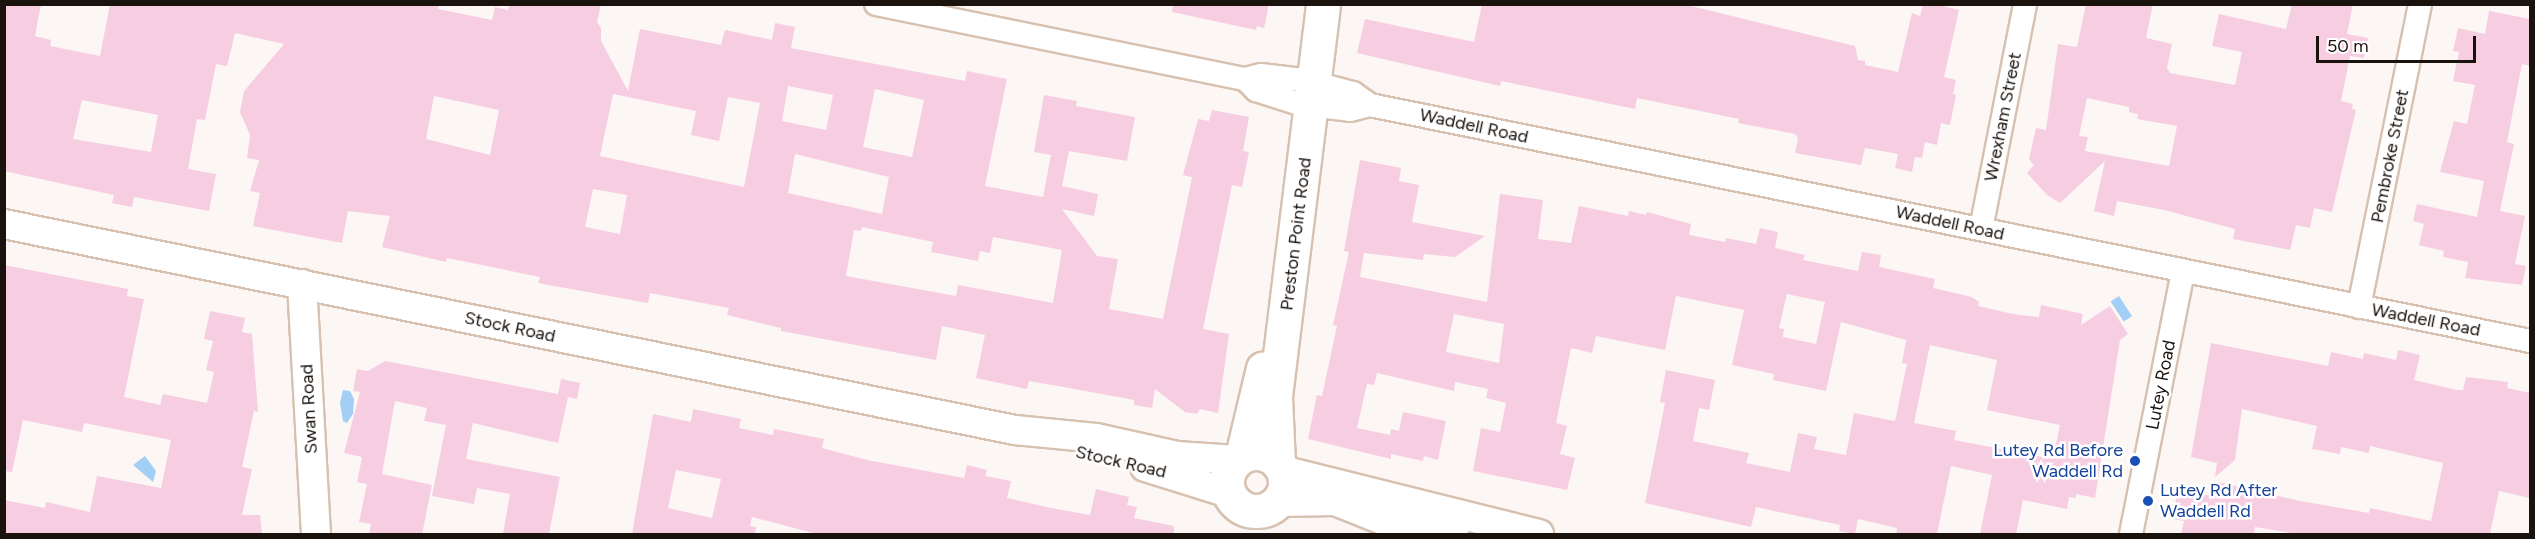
<!DOCTYPE html>
<style>
body{margin:0}
#map{position:relative;width:2535px;height:539px;overflow:hidden;background:#fcf7f4;font-family:Figtree,sans-serif}
div>[style]{position:absolute}
[style*='--x']{left:calc(var(--x)*1px);top:calc(var(--y)*1px);width:calc(var(--w)*1px);rotate:calc(var(--a)*1deg)}
.water>*{inset:0;background:#a3cef5;transform-origin:0 0}
.building>*{inset:0;background:#f7cde2}
.roads{filter:drop-shadow(2px 0 #d7c1b0) drop-shadow(-2px 0 #d7c1b0) drop-shadow(0 2px #d7c1b0) drop-shadow(0 -2px #d7c1b0)}
.minor>*{height:22px;margin:-11px;padding:0 11px;transform-origin:11px;border-radius:11px;background:#fff}
.tertiary>*{height:28px;margin:-14px;padding:0 14px;transform-origin:14px;border-radius:14px;background:#fff}
.secondary>*{height:33px;margin:-16.5px;padding:0 16.5px;transform-origin:16.5px;border-radius:16.5px;background:#fff}
.secondary>.ring{margin:-16.5px;padding:0;box-sizing:content-box;background:none;border:33px solid #fff;border-radius:50%}
.dots>*{width:16px;height:16px;translate:-50% -50%;box-sizing:border-box;border:3px solid #fff;border-radius:50%}
span{translate:-50% -50%;white-space:nowrap;text-align:center;line-height:1.15;-webkit-text-stroke:5px #fff;paint-order:stroke}
.street-label{font-size:18px;color:#1a120d}
.transit-label{font-size:18px;color:#164399}
.right{translate:-100% -50%;text-align:right}
.left{translate:0 -50%;text-align:left}
.frame{position:absolute;inset:0;border:6px solid #1a120d;pointer-events:none}
.scale{position:absolute;left:2316px;top:36px;width:160px;height:27px;box-sizing:border-box;border:3px solid #1a120d;border-top:0;padding-left:8px;font-size:18px;line-height:21px;white-space:nowrap;color:#1a120d;-webkit-text-stroke:4px #fff;paint-order:stroke}
</style>
<div id="map">
<div class="water">
<i style="left:2119px;top:296px;width:24px;height:10px;rotate:57deg"></i>
<i style="clip-path:polygon(343px 390px,350px 391px,354px 399px,353px 414px,347px 423px,343px 421px,340px 403px)"></i>
<i style="clip-path:polygon(145px 456px,156px 471px,153px 482px,133px 465px)"></i>
</div>
<div class="building">
<i style="clip-path:polygon(evenodd,4px 4px,41px 4px,35px 36px,51px 40px,50px 46px,100px 56px,110px 4px,439px 4px,438px 9px,492px 20px,495px 7px,508px 10px,509px 4px,601px 4px,597px 22px,601px 28px,601px 41px,628px 91px,640px 29px,721px 45px,725px 30px,772px 40px,775px 23px,795px 27px,791px 48px,965px 81px,967px 71px,1007px 79px,985px 186px,1043px 197px,1051px 155px,1034px 152px,1044px 95px,1077px 101px,1076px 106px,1135px 117px,1127px 161px,1069px 151px,1062px 186px,1098px 194px,1094px 216px,1062px 209px,1097px 256px,1118px 259px,1109px 309px,1163px 319px,1192px 177px,1183px 175px,1198px 119px,1209px 121px,1212px 110px,1249px 117px,1243px 151px,1249px 152px,1242px 187px,1232px 185px,1203px 329px,1229px 334px,1218px 413px,1200px 409px,1197px 414px,1185px 412px,1155px 389px,1152px 408px,1134px 405px,1134px 400px,1069px 388px,1029px 381px,1027px 389px,976px 378px,985px 335px,942px 326px,936px 360px,781px 331px,781px 328px,727px 315px,729px 308px,650px 293px,648px 303px,538px 283px,540px 277px,447px 258px,446px 262px,382px 247px,390px 216px,348px 211px,342px 243px,253px 226px,260px 193px,250px 191px,259px 160px,247px 158px,250px 135px,240px 112px,244px 91px,284px 44px,235px 33px,227px 66px,216px 64px,205px 120px,197px 119px,188px 169px,216px 174px,209px 211px,134px 197px,132px 207px,112px 203px,114px 195px,4px 171px,4px 4px,788px 86px,833px 95px,826px 130px,782px 121px,788px 86px,4px 4px,875px 89px,924px 100px,912px 157px,863px 147px,875px 89px,4px 4px,613px 94px,696px 111px,691px 135px,719px 141px,728px 97px,760px 103px,744px 187px,600px 156px,613px 94px,4px 4px,434px 96px,499px 110px,490px 155px,426px 139px,434px 96px,4px 4px,82px 100px,158px 115px,151px 152px,73px 139px,82px 100px,4px 4px,795px 154px,889px 177px,882px 214px,788px 193px,795px 154px,4px 4px,593px 189px,627px 195px,620px 234px,585px 227px,593px 189px,4px 4px,862px 227px,933px 242px,931px 252px,978px 261px,980px 251px,990px 253px,993px 237px,1062px 250px,1053px 303px,958px 285px,956px 296px,846px 276px,854px 230px,861px 231px,862px 227px)"></i>
<i style="clip-path:polygon(1173px 4px,1269px 4px,1264px 28px,1257px 26px,1256px 30px,1172px 12px)"></i>
<i style="clip-path:polygon(1482px 4px,1683px 4px,1855px 46px,1858px 60px,1865px 61px,1865px 65px,1898px 72px,1912px 13px,1920px 16px,1923px 4px,1935px 4px,1959px 10px,1944px 77px,1956px 80px,1953px 94px,1956px 95px,1950px 125px,1941px 123px,1937px 145px,1925px 142px,1922px 158px,1915px 157px,1912px 172px,1895px 168px,1898px 154px,1865px 148px,1861px 165px,1795px 153px,1798px 138px,1795px 134px,1738px 123px,1739px 119px,1637px 98px,1635px 109px,1501px 81px,1500px 86px,1357px 53px,1365px 19px,1474px 42px)"></i>
<i style="clip-path:polygon(evenodd,2086px 4px,2153px 4px,2146px 38px,2172px 44px,2167px 68px,2170px 73px,2235px 85px,2242px 52px,2212px 46px,2219px 14px,2286px 29px,2292px 4px,2353px 4px,2347px 34px,2368px 38px,2364px 58px,2350px 56px,2341px 101px,2353px 104px,2352px 109px,2356px 110px,2332px 212px,2314px 208px,2310px 228px,2296px 225px,2290px 250px,2233px 239px,2235px 229px,2164px 210px,2117px 201px,2114px 216px,2094px 211px,2105px 161px,2060px 203px,2047px 195px,2027px 173px,2034px 165px,2029px 159px,2036px 128px,2046px 130px,2058px 44px,2077px 47px,2086px 4px,2087px 98px,2129px 107px,2129px 112px,2138px 114px,2137px 119px,2177px 126px,2169px 166px,2085px 151px,2088px 137px,2079px 136px,2087px 98px)"></i>
<i style="clip-path:polygon(2489px 11px,2530px 19px,2530px 66px,2522px 64px,2507px 142px,2514px 144px,2500px 211px,2525px 216px,2515px 264px,2526px 266px,2522px 285px,2465px 278px,2468px 262px,2443px 257px,2444px 251px,2419px 245px,2424px 224px,2413px 221px,2417px 204px,2477px 217px,2484px 181px,2440px 172px,2454px 121px,2467px 124px,2475px 85px,2453px 81px,2459px 52px,2453px 51px,2458px 28px,2485px 34px)"></i>
<i style="clip-path:polygon(evenodd,1360px 160px,1401px 168px,1399px 181px,1419px 185px,1412px 222px,1485px 236px,1455px 257px,1424px 254px,1423px 260px,1364px 253px,1360px 277px,1487px 302px,1500px 194px,1543px 200px,1538px 239px,1571px 243px,1579px 206px,1628px 216px,1629px 211px,1646px 215px,1647px 212px,1691px 224px,1689px 235px,1725px 242px,1726px 238px,1756px 244px,1760px 228px,1778px 232px,1775px 248px,1805px 255px,1803px 260px,1858px 271px,1862px 252px,1881px 255px,1879px 267px,1935px 279px,1933px 288px,1972px 297px,1979px 302px,1978px 306px,2013px 314px,2039px 317px,2041px 305px,2083px 314px,2081px 325px,2110px 306px,2128px 334px,2120px 340px,2095px 498px,2076px 494px,2076px 498px,2069px 497px,2067px 509px,2023px 500px,2016px 534px,1980px 534px,1992px 475px,1951px 466px,1937px 534px,1896px 534px,1897px 528px,1858px 519px,1855px 534px,1839px 531px,1840px 525px,1756px 507px,1751px 527px,1645px 503px,1665px 403px,1660px 402px,1666px 370px,1715px 380px,1709px 410px,1699px 408px,1693px 441px,1749px 453px,1746px 463px,1790px 472px,1798px 433px,1817px 437px,1814px 449px,1846px 455px,1854px 413px,1895px 421px,1907px 364px,1902px 363px,1906px 340px,1841px 322px,1826px 391px,1773px 380px,1774px 374px,1732px 365px,1744px 310px,1676px 296px,1665px 350px,1596px 336px,1592px 353px,1571px 348px,1556px 423px,1567px 426px,1560px 454px,1575px 458px,1567px 490px,1473px 471px,1481px 428px,1500px 432px,1506px 403px,1486px 398px,1488px 389px,1455px 382px,1454px 391px,1377px 373px,1374px 385px,1367px 384px,1357px 428px,1390px 435px,1391px 429px,1399px 431px,1403px 412px,1446px 421px,1438px 460px,1424px 456px,1423px 461px,1391px 454px,1391px 459px,1308px 439px,1317px 395px,1322px 396px,1337px 326px,1333px 325px,1349px 252px,1344px 251px,1360px 160px,1787px 294px,1825px 302px,1816px 344px,1783px 337px,1784px 329px,1779px 328px,1787px 294px,1360px 160px,1454px 314px,1504px 324px,1499px 363px,1446px 352px,1454px 314px,1360px 160px,1930px 345px,1997px 360px,1987px 410px,2060px 425px,2053px 459px,1954px 440px,1956px 431px,1914px 423px,1930px 345px)"></i>
<i style="clip-path:polygon(4px 265px,128px 289px,127px 296px,144px 299px,124px 397px,160px 405px,163px 394px,207px 403px,214px 372px,206px 370px,213px 341px,204px 339px,210px 311px,245px 318px,242px 332px,252px 334px,258px 412px,254px 411px,242px 467px,252px 469px,242px 515px,260px 515px,262px 534px,4px 534px,4px 500px,45px 508px,46px 502px,90px 512px,97px 476px,161px 488px,171px 440px,84px 423px,82px 432px,23px 420px,12px 472px,4px 471px)"></i>
<i style="clip-path:polygon(2211px 343px,2328px 366px,2331px 352px,2363px 359px,2364px 353px,2396px 360px,2398px 350px,2420px 355px,2414px 380px,2457px 390px,2463px 390px,2466px 377px,2508px 382px,2507px 388px,2530px 393px,2530px 498px,2499px 491px,2490px 534px,2297px 534px,2255px 527px,2254px 534px,2181px 534px,2184px 521px,2172px 519px,2178px 489px,2211px 496px,2214px 481px,2300px 501px,2369px 513px,2370px 508px,2431px 521px,2443px 463px,2370px 446px,2369px 453px,2341px 447px,2340px 454px,2312px 449px,2317px 426px,2242px 409px,2235px 460px,2215px 477px,2217px 463px,2191px 457px)"></i>
<i style="clip-path:polygon(385px 361px,558px 394px,561px 379px,580px 383px,577px 399px,568px 397px,558px 443px,473px 423px,466px 459px,560px 477px,549px 534px,503px 534px,510px 494px,477px 488px,474px 504px,432px 496px,446px 425px,424px 421px,427px 408px,395px 401px,382px 474px,432px 485px,422px 534px,369px 534px,371px 524px,359px 522px,367px 484px,357px 482px,362px 457px,344px 453px,360px 392px,353px 391px,357px 369px,368px 371px)"></i>
<i style="clip-path:polygon(evenodd,693px 409px,741px 419px,739px 428px,773px 435px,774px 429px,824px 439px,822px 448px,867px 460px,964px 478px,967px 465px,987px 470px,985px 476px,1011px 481px,1007px 498px,1051px 508px,1090px 515px,1096px 489px,1129px 497px,1127px 505px,1137px 507px,1134px 518px,1174px 526px,1174px 534px,817px 534px,752px 517px,750px 526px,756px 527px,755px 534px,632px 534px,653px 414px,691px 422px,693px 409px,676px 470px,721px 479px,712px 518px,668px 508px,676px 470px)"></i>
</div>
<div class="roads">
<div class="minor">
<i style="--x:876;--y:4;--w:377;--a:11.5"></i>
<i style="--x:1245;--y:79;--w:16;--a:-14"></i>
<i style="--x:1261;--y:75;--w:42;--a:6.8"></i>
<i style="--x:1303;--y:80;--w:52;--a:14.6"></i>
<i style="--x:1353;--y:93;--w:21;--a:35"></i>
<i style="--x:1370;--y:105;--w:1184;--a:11.5"></i>
<i style="--x:1245;--y:79;--w:16;--a:45"></i>
<i style="--x:1256;--y:90;--w:46;--a:17.7"></i>
<i style="--x:1300;--y:104;--w:50;--a:6.8"></i>
<i style="--x:1350;--y:110;--w:21;--a:-14"></i>
<i style="--x:1981;--y:229;--w:229;--a:-78.9"></i>
<i style="--x:2359;--y:307;--w:309;--a:-78.6"></i>
<i style="--x:2131;--y:534;--w:268;--a:-78.8"></i>
</div>
<div class="tertiary">
<i style="--x:4;--y:224;--w:1032;--a:11.52"></i>
<i style="--x:1015;--y:430;--w:81;--a:5.6"></i>
<i style="--x:1096;--y:438;--w:83;--a:12.5"></i>
<i style="--x:1177;--y:456;--w:60;--a:3.8"></i>
<i style="--x:302;--y:284;--w:250;--a:86.8"></i>
<i style="--x:1145;--y:467;--w:88;--a:17.2"></i>
<i style="--x:1282;--y:470;--w:265;--a:14"></i>
<i style="--x:1276;--y:502;--w:59;--a:-1"></i>
<i style="--x:1335;--y:501;--w:54;--a:21.8"></i>
<i style="--x:1385;--y:521;--w:71;--a:3.2"></i>
</div>
<div class="secondary">
<i class="ring" style="left:1227px;top:453px;width:25px;height:25px"></i>
<i style="--x:1242;--y:456;--w:90;--a:-76.6"></i>
<i style="--x:1278;--y:463;--w:67;--a:-92.6"></i>
<i style="--x:1275;--y:396;--w:395;--a:-83"></i>
</div>
</div>
<div class="dots">
<i style="left:2135px;top:461px;background:#1a4fb4"></i>
<i style="left:2148px;top:501px;background:#1a4fb4"></i>
</div>
<div class="street-label">
<span style="left:2003px;top:117px;rotate:-79deg">Wrexham Street</span>
<span style="left:1474px;top:126px;rotate:12deg">Waddell Road</span>
<span style="left:2390px;top:156px;rotate:-79deg">Pembroke Street</span>
<span style="left:1950px;top:223px;rotate:12deg">Waddell Road</span>
<span style="left:1296px;top:234px;rotate:-83deg">Preston Point Road</span>
<span style="left:2426px;top:320px;rotate:11deg">Waddell Road</span>
<span style="left:510px;top:327px;rotate:12deg">Stock Road</span>
<span style="left:2161px;top:385px;rotate:-79deg">Lutey Road</span>
<span style="left:309px;top:409px;rotate:-93deg">Swan Road</span>
<span style="left:1121px;top:462px;rotate:13deg">Stock Road</span>
</div>
<div class="transit-label">
<span class="right" style="left:2123px;top:461px">Lutey Rd Before<br>Waddell Rd</span>
<span class="left" style="left:2160px;top:501px">Lutey Rd After<br>Waddell Rd</span>
</div>
<div class="frame"></div>
<div class="scale">50 m</div>
</div>
